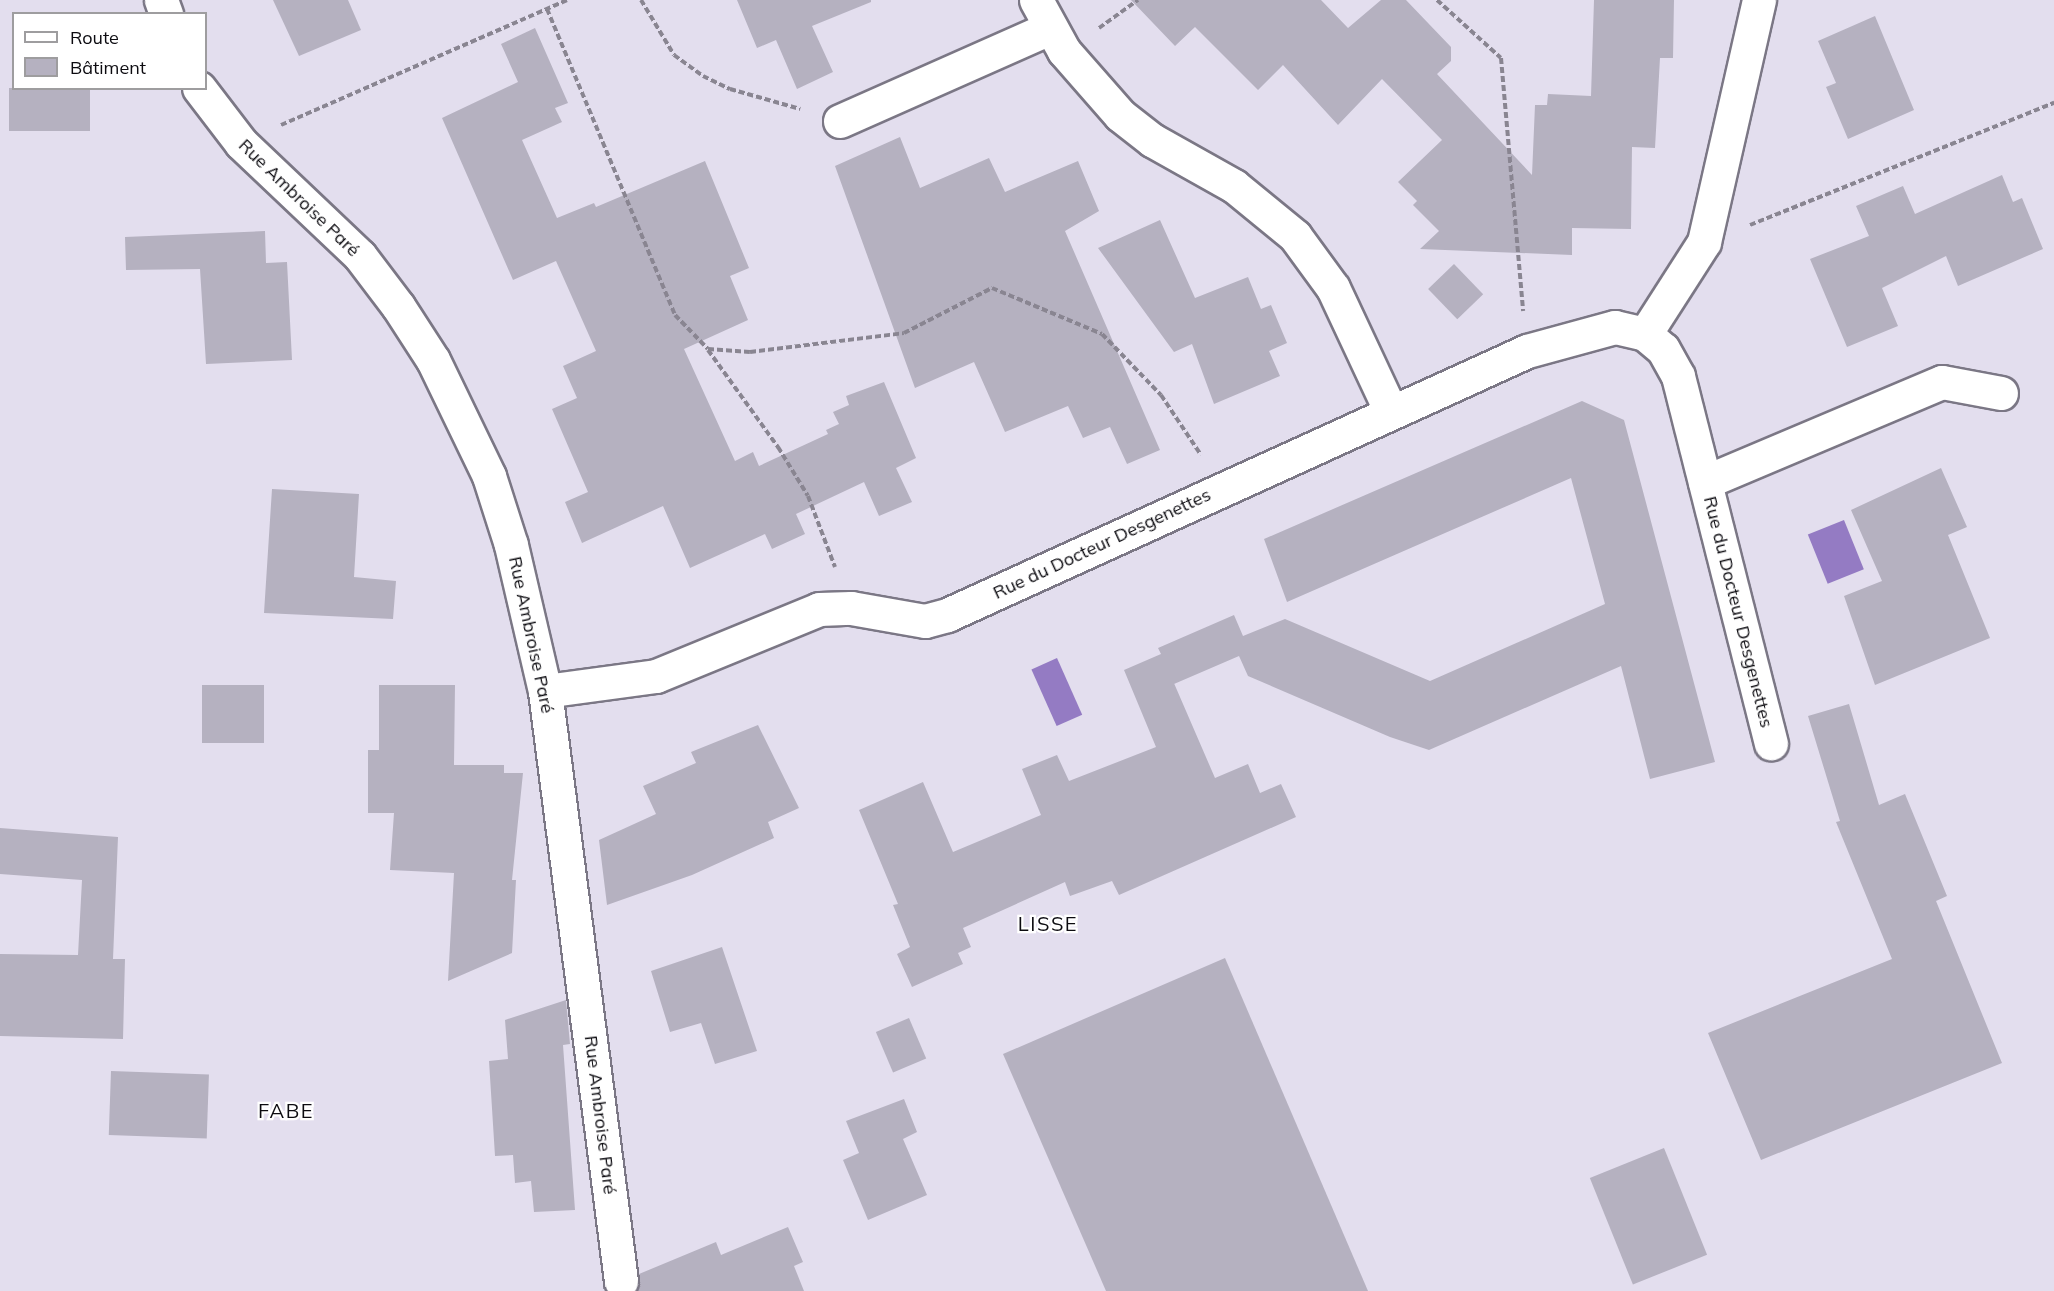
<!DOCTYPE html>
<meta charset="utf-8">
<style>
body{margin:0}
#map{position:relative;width:2054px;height:1291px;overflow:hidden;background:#e3deee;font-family:Mulish,sans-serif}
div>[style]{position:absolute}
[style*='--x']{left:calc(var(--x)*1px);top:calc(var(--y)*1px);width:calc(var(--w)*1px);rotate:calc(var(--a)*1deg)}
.water>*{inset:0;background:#947bc3;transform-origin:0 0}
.building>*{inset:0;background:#b5b1c0;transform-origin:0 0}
.path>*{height:4px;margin-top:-2px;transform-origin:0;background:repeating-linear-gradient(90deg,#898591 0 6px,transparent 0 9px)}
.roads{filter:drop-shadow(2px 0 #7b7785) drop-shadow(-2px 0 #7b7785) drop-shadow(0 2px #7b7785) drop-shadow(0 -2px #7b7785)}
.minor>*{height:33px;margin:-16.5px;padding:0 16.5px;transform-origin:16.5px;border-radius:16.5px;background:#fff}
span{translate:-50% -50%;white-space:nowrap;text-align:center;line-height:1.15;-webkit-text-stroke:4.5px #fff;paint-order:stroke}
.street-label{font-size:18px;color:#0c0b10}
.neighbourhood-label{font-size:20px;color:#0c0b10;letter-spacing:1.5px}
.legend{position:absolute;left:12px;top:12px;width:195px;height:78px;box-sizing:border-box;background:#fff;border:2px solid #9e9d9f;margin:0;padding:8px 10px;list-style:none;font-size:18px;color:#0c0b10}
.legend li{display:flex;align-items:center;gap:12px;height:30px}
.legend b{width:30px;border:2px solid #9e9d9f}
</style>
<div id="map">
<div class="water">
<i style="left:1844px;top:520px;width:53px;height:39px;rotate:68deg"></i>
<i style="left:1057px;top:658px;width:62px;height:28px;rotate:66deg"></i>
</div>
<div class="building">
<i style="clip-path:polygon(273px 0,348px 0,361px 30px,299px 56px)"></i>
<i style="clip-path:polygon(737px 0,871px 0,871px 2px,812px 26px,833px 72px,797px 89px,776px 40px,757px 48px)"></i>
<i style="clip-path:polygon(1131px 0,1321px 0,1348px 28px,1381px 0,1406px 0,1451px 47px,1451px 61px,1437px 74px,1532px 175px,1535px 105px,1547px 105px,1548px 94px,1591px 96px,1594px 0,1674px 0,1673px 58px,1660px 58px,1655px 148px,1632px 147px,1631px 229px,1572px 228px,1572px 255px,1420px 249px,1439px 231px,1413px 205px,1417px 201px,1398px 182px,1442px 140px,1382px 79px,1338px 125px,1283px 65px,1258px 90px,1195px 27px,1175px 46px)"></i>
<i style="clip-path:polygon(1875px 16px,1914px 110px,1848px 139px,1826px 87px,1836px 83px,1818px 41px)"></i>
<i style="clip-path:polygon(535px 28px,568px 103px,555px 108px,562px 122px,522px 140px,557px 218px,594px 203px,596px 207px,705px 161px,749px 268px,730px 276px,748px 320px,684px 349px,735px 461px,753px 452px,759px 466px,828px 434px,826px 430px,839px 424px,833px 412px,849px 405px,846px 396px,884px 382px,916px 458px,896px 468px,912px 502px,879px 516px,864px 482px,796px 514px,805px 534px,772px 549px,765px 534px,690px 568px,663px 506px,582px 543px,565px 502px,588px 492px,552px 409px,577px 398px,563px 366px,596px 351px,556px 261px,513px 280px,442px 118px,518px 82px,501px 44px)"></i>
<i style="left:9px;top:88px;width:81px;height:43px"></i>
<i style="clip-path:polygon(900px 137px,920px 188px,989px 158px,1005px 192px,1078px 161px,1099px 211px,1065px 231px,1160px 450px,1127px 464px,1110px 427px,1083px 438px,1068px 406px,1005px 432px,974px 362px,915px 388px,835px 166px)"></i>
<i style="clip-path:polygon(2002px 175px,2013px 202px,2022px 198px,2043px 249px,1958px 286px,1946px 256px,1882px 288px,1898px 326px,1847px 347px,1810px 259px,1869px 236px,1856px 206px,1903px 186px,1915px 214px)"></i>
<i style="clip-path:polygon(1160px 220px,1195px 298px,1248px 277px,1261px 309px,1271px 305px,1287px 343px,1269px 351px,1280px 376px,1214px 404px,1192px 344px,1174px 352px,1098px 248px)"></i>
<i style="clip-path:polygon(265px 231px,266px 263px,287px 262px,292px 360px,206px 364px,200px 269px,126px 270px,125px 237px)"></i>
<i style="left:1454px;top:264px;width:42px;height:36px;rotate:46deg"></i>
<i style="clip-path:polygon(1582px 401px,1624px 420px,1715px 762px,1650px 779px,1621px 666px,1429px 750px,1390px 737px,1248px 676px,1239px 656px,1174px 684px,1167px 667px,1215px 778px,1248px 764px,1260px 793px,1281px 784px,1296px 817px,1119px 895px,1112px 881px,1070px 896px,1065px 882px,963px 928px,971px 947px,958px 953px,963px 964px,912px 987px,897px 954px,910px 947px,893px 905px,898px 904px,859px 810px,923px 782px,953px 852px,1041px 815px,1022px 769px,1057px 755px,1069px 781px,1156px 747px,1124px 670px,1161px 654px,1158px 648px,1234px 615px,1243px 636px,1285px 619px,1430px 681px,1605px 604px,1571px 478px,1287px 602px,1264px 539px)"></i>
<i style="clip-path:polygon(1941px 468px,1967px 527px,1948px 535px,1990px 638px,1875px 685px,1844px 596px,1882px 581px,1851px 510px)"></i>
<i style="clip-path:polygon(272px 489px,359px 494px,354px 577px,396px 581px,393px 619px,264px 613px)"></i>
<i style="left:202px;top:685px;width:62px;height:58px"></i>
<i style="clip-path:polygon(379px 685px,455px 685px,454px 765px,504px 765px,504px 773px,523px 773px,512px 880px,516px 880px,512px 953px,448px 981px,454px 873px,390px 870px,394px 813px,368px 813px,368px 750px,379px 750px)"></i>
<i style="clip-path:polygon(1849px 704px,1879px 805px,1905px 794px,1947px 896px,1936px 901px,2002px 1063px,1761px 1160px,1708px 1033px,1892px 959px,1836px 822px,1840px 821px,1808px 716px)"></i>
<i style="clip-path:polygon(758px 725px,799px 808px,768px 822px,774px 838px,692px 875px,607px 905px,599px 840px,656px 814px,643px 786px,696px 763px,691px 752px)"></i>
<i style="clip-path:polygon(0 828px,118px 837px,113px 959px,125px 959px,123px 1039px,0 1036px,0 954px,78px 955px,82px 880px,0 874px)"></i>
<i style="clip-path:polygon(722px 947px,757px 1051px,715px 1064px,701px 1023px,670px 1032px,651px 971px)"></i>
<i style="clip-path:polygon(1225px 958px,1368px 1291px,1106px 1291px,1003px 1054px)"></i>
<i style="clip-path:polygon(566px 1000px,570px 1044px,563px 1045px,575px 1210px,534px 1212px,531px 1181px,515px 1183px,513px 1155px,495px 1156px,489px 1061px,508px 1059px,505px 1020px)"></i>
<i style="left:909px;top:1018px;width:44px;height:36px;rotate:67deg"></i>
<i style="left:111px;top:1071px;width:98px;height:64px;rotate:2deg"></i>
<i style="clip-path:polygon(904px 1099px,917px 1132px,903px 1139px,927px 1195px,868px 1220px,843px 1160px,859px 1153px,846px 1121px)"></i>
<i style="left:1664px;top:1148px;width:115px;height:80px;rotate:68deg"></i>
<i style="clip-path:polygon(788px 1227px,803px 1262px,794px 1266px,804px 1291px,636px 1291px,639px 1274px,716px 1242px,721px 1255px)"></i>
</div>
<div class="path">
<i style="--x:641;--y:0;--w:64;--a:59"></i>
<i style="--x:674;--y:55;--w:36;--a:36"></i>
<i style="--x:703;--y:76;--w:30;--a:26"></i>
<i style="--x:730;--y:89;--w:73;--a:15.9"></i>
<i style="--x:1437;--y:0;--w:86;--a:42.2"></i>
<i style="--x:1501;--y:58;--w:254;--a:85"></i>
<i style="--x:547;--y:9;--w:332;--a:67.3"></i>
<i style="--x:675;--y:315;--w:47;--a:45.9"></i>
<i style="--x:708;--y:349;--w:42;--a:4.1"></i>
<i style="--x:750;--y:352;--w:155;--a:-7"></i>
<i style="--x:904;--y:333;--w:99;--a:-27.1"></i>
<i style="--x:992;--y:288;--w:119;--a:22.7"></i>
<i style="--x:1102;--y:334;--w:85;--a:46"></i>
<i style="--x:1161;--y:395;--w:72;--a:56.3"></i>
<i style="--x:1099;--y:28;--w:48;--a:-35.7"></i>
<i style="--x:281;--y:125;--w:312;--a:-23.6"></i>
<i style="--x:1750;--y:225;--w:328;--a:-21.9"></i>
<i style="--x:708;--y:350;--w:120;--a:54.2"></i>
<i style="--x:778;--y:447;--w:57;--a:58.5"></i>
<i style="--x:808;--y:496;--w:76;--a:69.2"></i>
</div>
<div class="roads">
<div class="minor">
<i style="--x:161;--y:0;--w:15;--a:70"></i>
<i style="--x:1036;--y:0;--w:58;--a:61.2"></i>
<i style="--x:1064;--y:51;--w:85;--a:48.8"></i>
<i style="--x:1120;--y:115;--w:41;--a:38"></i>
<i style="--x:1152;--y:140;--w:94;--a:29.3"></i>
<i style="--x:1234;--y:186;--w:79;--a:39.3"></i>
<i style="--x:1295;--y:236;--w:64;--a:53.8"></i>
<i style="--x:1333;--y:288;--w:137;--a:64.9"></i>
<i style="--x:199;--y:88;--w:69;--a:52.6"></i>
<i style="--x:241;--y:143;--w:164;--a:43.5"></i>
<i style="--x:360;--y:256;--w:63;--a:52.8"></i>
<i style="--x:398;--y:306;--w:64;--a:57.1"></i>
<i style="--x:433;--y:360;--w:129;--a:64.2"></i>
<i style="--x:489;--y:476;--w:72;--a:72.3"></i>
<i style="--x:511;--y:545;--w:150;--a:76.9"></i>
<i style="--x:545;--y:691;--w:595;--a:82.66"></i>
<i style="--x:840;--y:121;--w:227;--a:-23.9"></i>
<i style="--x:1645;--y:334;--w:109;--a:-57.3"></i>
<i style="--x:1704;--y:242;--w:248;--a:-77.2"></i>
<i style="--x:1705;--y:482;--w:257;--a:-22.9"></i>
<i style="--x:1942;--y:382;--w:60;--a:10.6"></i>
<i style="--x:545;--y:691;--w:112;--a:-7.7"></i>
<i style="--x:656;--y:676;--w:176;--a:-22.3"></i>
<i style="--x:819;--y:609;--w:32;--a:-2"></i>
<i style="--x:851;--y:608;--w:75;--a:10"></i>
<i style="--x:925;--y:621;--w:23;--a:-15"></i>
<i style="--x:947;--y:615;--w:637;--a:-24.47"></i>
<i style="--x:1527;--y:351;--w:91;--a:-15.3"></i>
<i style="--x:1615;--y:327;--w:31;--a:13"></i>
<i style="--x:1645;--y:334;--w:23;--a:40"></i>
<i style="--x:1663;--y:349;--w:31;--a:61"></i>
<i style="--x:1678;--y:376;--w:379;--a:75.8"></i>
</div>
</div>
<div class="street-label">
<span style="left:299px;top:198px;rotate:44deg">Rue Ambroise Paré</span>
<span style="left:1102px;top:544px;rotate:-25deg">Rue du Docteur Desgenettes</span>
<span style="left:1738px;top:612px;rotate:76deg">Rue du Docteur Desgenettes</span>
<span style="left:531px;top:635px;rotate:78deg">Rue Ambroise Paré</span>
<span style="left:600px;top:1115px;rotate:83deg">Rue Ambroise Paré</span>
</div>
<div class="neighbourhood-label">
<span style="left:1048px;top:923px">LISSE</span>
<span style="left:286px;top:1110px">FABE</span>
</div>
<ul class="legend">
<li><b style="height:8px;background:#fff"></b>Route</li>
<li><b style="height:16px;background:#b5b1c0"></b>Bâtiment</li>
</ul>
</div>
